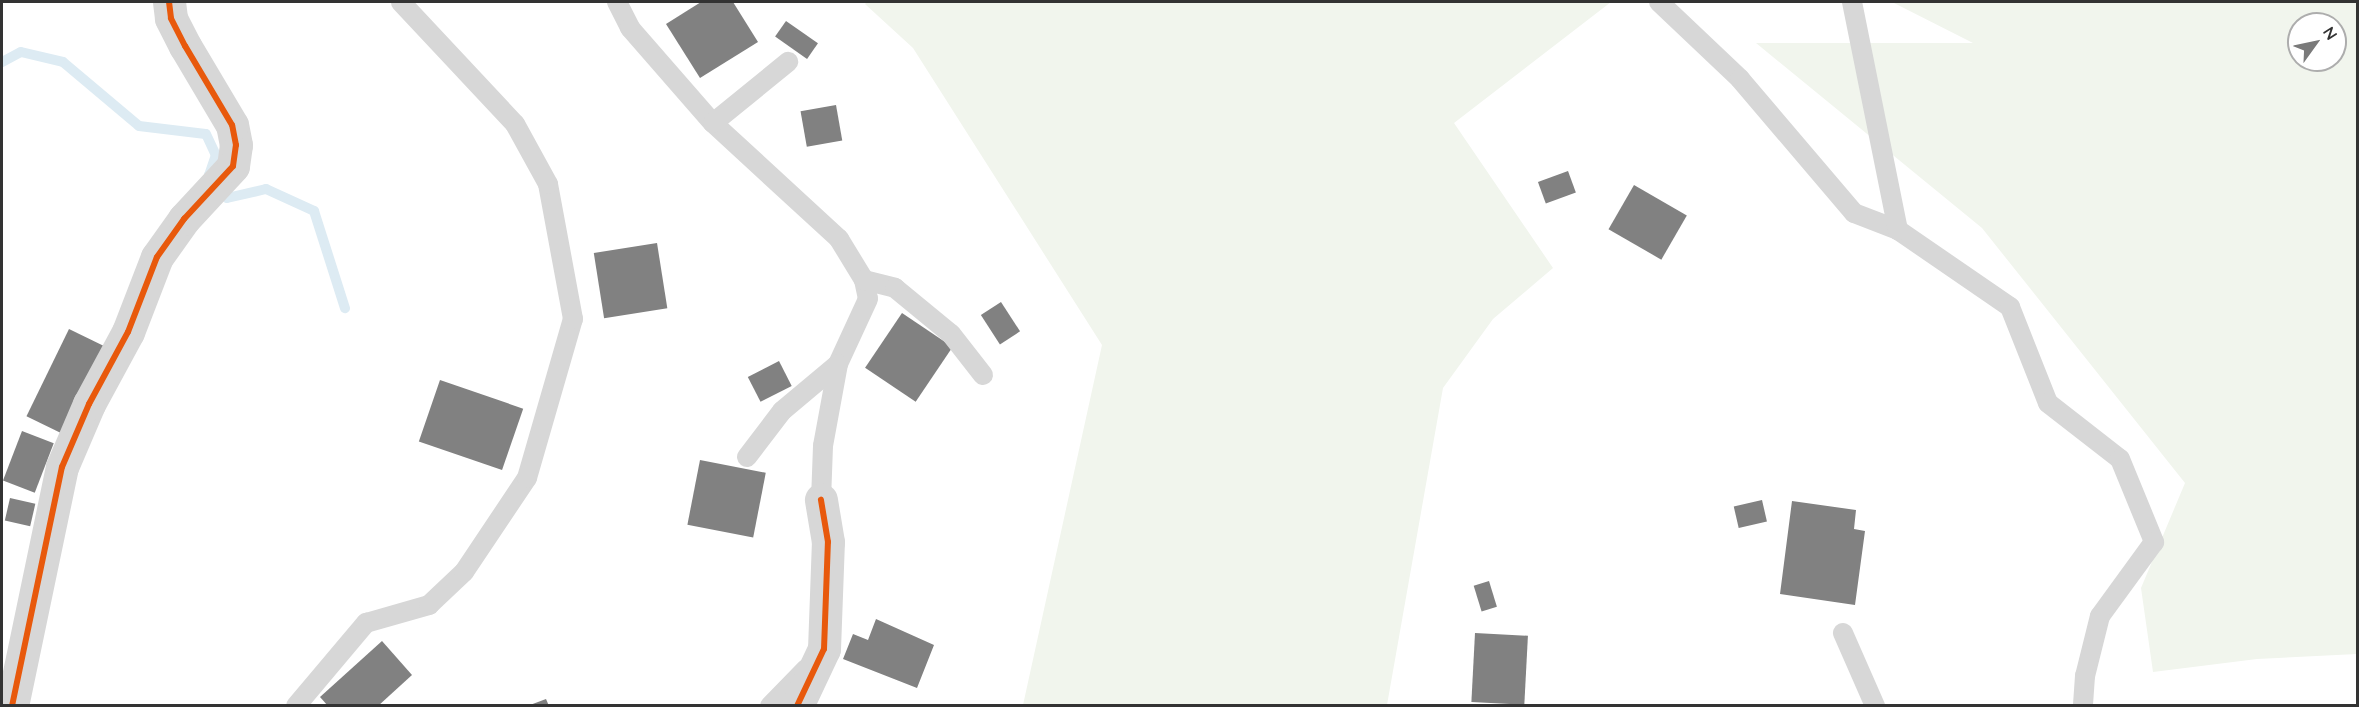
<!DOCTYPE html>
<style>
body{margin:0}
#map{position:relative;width:2359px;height:707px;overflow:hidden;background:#fff;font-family:Quicksand,sans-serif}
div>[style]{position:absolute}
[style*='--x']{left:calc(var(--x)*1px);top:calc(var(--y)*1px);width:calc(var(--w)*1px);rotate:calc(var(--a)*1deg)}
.green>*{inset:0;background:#f1f5ed}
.stream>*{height:10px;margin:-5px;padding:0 5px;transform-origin:5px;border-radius:5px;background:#ddebf3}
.building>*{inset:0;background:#818181;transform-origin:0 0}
.lane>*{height:20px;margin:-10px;padding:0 10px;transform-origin:10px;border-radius:10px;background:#d7d7d7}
.street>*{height:33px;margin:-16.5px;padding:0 16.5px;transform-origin:16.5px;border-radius:16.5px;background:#d7d7d7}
.cycleway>*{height:6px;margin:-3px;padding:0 3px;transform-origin:3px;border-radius:3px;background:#e8590c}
span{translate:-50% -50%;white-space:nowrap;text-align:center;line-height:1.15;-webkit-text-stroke:6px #fff;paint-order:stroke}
.frame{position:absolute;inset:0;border:3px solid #333;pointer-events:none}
.north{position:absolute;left:2287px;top:12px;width:60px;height:60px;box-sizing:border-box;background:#fff;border:2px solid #adadad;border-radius:50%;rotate:57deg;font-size:16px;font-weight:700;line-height:24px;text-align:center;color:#333}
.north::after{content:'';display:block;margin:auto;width:21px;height:27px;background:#7a7a7a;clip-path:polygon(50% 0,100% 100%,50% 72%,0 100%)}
</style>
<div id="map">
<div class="green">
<i style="clip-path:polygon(867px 2px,1611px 2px,1454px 123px,1553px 268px,1493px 319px,1443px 388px,1387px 705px,1023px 705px,1102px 345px,913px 48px,865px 4px)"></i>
<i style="clip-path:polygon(evenodd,1892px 2px,2357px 2px,2357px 654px,2257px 659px,2153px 672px,2141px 588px,2185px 483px,1982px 228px,1756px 43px,1973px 43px,1892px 2px,2299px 24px,2335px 24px,2335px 60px,2299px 60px,2299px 24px)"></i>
</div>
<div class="stream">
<i style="--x:2;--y:62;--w:21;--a:-28"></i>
<i style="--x:21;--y:52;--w:43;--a:13.4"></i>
<i style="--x:63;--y:62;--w:99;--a:40.1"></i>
<i style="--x:139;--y:126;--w:67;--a:6.8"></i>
<i style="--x:206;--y:134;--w:23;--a:65"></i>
<i style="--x:216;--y:155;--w:21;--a:109"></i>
<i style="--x:209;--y:175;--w:29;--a:52"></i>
<i style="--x:227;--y:198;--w:40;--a:-13"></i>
<i style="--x:266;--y:189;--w:53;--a:24.6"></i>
<i style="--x:314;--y:211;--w:102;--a:72.3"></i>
</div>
<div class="building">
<i style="clip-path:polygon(701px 2px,733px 2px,758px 42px,700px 78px,666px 24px)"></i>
<i style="left:786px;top:21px;width:39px;height:19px;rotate:35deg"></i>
<i style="left:836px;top:105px;width:36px;height:36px;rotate:80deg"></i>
<i style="left:1568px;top:171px;width:23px;height:32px;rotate:70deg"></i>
<i style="left:1634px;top:185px;width:61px;height:51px;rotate:30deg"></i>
<i style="left:657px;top:243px;width:66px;height:64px;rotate:81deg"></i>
<i style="left:1001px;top:302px;width:35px;height:24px;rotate:57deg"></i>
<i style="left:902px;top:313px;width:61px;height:66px;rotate:34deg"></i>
<i style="left:69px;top:329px;width:48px;height:97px;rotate:26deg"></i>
<i style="left:779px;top:361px;width:28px;height:35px;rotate:63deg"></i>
<i style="left:440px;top:380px;width:88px;height:65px;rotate:19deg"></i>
<i style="left:22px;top:431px;width:34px;height:53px;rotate:21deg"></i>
<i style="left:700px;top:460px;width:67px;height:66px;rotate:11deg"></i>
<i style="left:10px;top:498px;width:26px;height:23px;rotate:13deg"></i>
<i style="left:1762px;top:500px;width:22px;height:29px;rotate:77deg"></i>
<i style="clip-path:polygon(1792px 501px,1856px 510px,1854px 529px,1865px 531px,1855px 605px,1780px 594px)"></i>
<i style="left:1489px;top:581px;width:27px;height:16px;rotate:73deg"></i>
<i style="clip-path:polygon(876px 619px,934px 645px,917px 688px,843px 659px,853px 634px,868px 640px)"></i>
<i style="left:1475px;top:633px;width:53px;height:69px;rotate:3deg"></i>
<i style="clip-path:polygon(382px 641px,412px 675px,378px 706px,328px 706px,320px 697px)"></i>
<i style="clip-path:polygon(546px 699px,549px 706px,530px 706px,530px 705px)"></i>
</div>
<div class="lane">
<i style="--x:617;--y:2;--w:29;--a:63"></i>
<i style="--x:630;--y:28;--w:126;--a:48.9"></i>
<i style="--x:713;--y:123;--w:171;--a:42.6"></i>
<i style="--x:839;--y:239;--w:48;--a:58.6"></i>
<i style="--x:864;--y:280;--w:19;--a:78"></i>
<i style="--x:868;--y:299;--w:72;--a:114.8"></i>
<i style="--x:838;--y:364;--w:83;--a:100.4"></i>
<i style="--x:823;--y:446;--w:54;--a:92.1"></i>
<i style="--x:1659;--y:2;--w:112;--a:43.5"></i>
<i style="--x:1740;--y:79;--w:176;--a:49.6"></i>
<i style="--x:1854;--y:213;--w:47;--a:21.1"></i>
<i style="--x:1898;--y:230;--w:136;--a:34.5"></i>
<i style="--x:2010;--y:307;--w:103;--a:68.4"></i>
<i style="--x:2048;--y:403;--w:91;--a:37.9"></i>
<i style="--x:2120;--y:459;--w:90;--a:67.7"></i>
<i style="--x:2154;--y:542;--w:92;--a:126.1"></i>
<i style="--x:2100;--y:616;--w:62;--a:104"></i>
<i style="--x:2085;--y:676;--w:30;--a:94"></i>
<i style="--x:1852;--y:2;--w:233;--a:78.6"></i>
<i style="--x:713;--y:123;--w:97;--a:-39.1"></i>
<i style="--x:864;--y:280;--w:32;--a:14"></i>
<i style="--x:895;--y:288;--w:72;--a:39.4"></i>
<i style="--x:951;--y:334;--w:52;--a:52"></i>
<i style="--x:747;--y:457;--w:58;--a:-52.7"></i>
<i style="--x:782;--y:411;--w:73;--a:-40"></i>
<i style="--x:1843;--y:633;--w:80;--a:66.3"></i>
<i style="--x:296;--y:706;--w:109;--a:-49.9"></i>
<i style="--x:366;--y:623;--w:66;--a:-15.9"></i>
<i style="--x:429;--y:605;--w:48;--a:-43.3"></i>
<i style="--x:464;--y:572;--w:113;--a:-56.2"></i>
<i style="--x:527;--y:478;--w:166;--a:-73.9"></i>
<i style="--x:573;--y:319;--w:137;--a:-100.5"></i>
<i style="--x:548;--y:184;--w:68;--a:-118.8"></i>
<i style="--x:515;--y:124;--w:167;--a:-133.1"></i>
<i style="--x:770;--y:706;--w:52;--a:-45.8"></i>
</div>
<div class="street">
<i style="--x:12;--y:706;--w:244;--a:-78.2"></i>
<i style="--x:62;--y:467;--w:69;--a:-66.8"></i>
<i style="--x:89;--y:404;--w:82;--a:-61.6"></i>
<i style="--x:128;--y:332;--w:80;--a:-68.9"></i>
<i style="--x:157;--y:257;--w:47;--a:-54.6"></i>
<i style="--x:184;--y:219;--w:72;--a:-47.2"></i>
<i style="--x:233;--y:166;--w:21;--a:-82"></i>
<i style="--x:236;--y:145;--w:20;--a:-101"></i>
<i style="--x:232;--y:125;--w:92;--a:-120.7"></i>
<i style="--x:185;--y:46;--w:31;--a:-117"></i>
<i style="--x:171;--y:18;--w:16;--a:-97"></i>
<i style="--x:797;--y:706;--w:63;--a:-64.7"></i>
<i style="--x:824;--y:649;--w:107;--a:-87.9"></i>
<i style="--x:828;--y:542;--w:43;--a:-99.5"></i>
</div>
<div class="cycleway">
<i style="--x:12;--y:706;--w:244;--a:-78.2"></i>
<i style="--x:62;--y:467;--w:69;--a:-66.8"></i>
<i style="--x:89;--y:404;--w:82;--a:-61.6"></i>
<i style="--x:128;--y:332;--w:80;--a:-68.9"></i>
<i style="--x:157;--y:257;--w:47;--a:-54.6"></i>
<i style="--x:184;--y:219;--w:72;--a:-47.2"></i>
<i style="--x:233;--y:166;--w:21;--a:-82"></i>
<i style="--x:236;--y:145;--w:20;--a:-101"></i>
<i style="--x:232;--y:125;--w:92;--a:-120.7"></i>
<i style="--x:185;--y:46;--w:31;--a:-117"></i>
<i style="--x:171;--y:18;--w:16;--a:-97"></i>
<i style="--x:797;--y:706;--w:63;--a:-64.7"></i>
<i style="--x:824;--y:649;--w:107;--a:-87.9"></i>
<i style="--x:828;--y:542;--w:43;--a:-99.5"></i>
</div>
<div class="frame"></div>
<div class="north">N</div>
</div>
